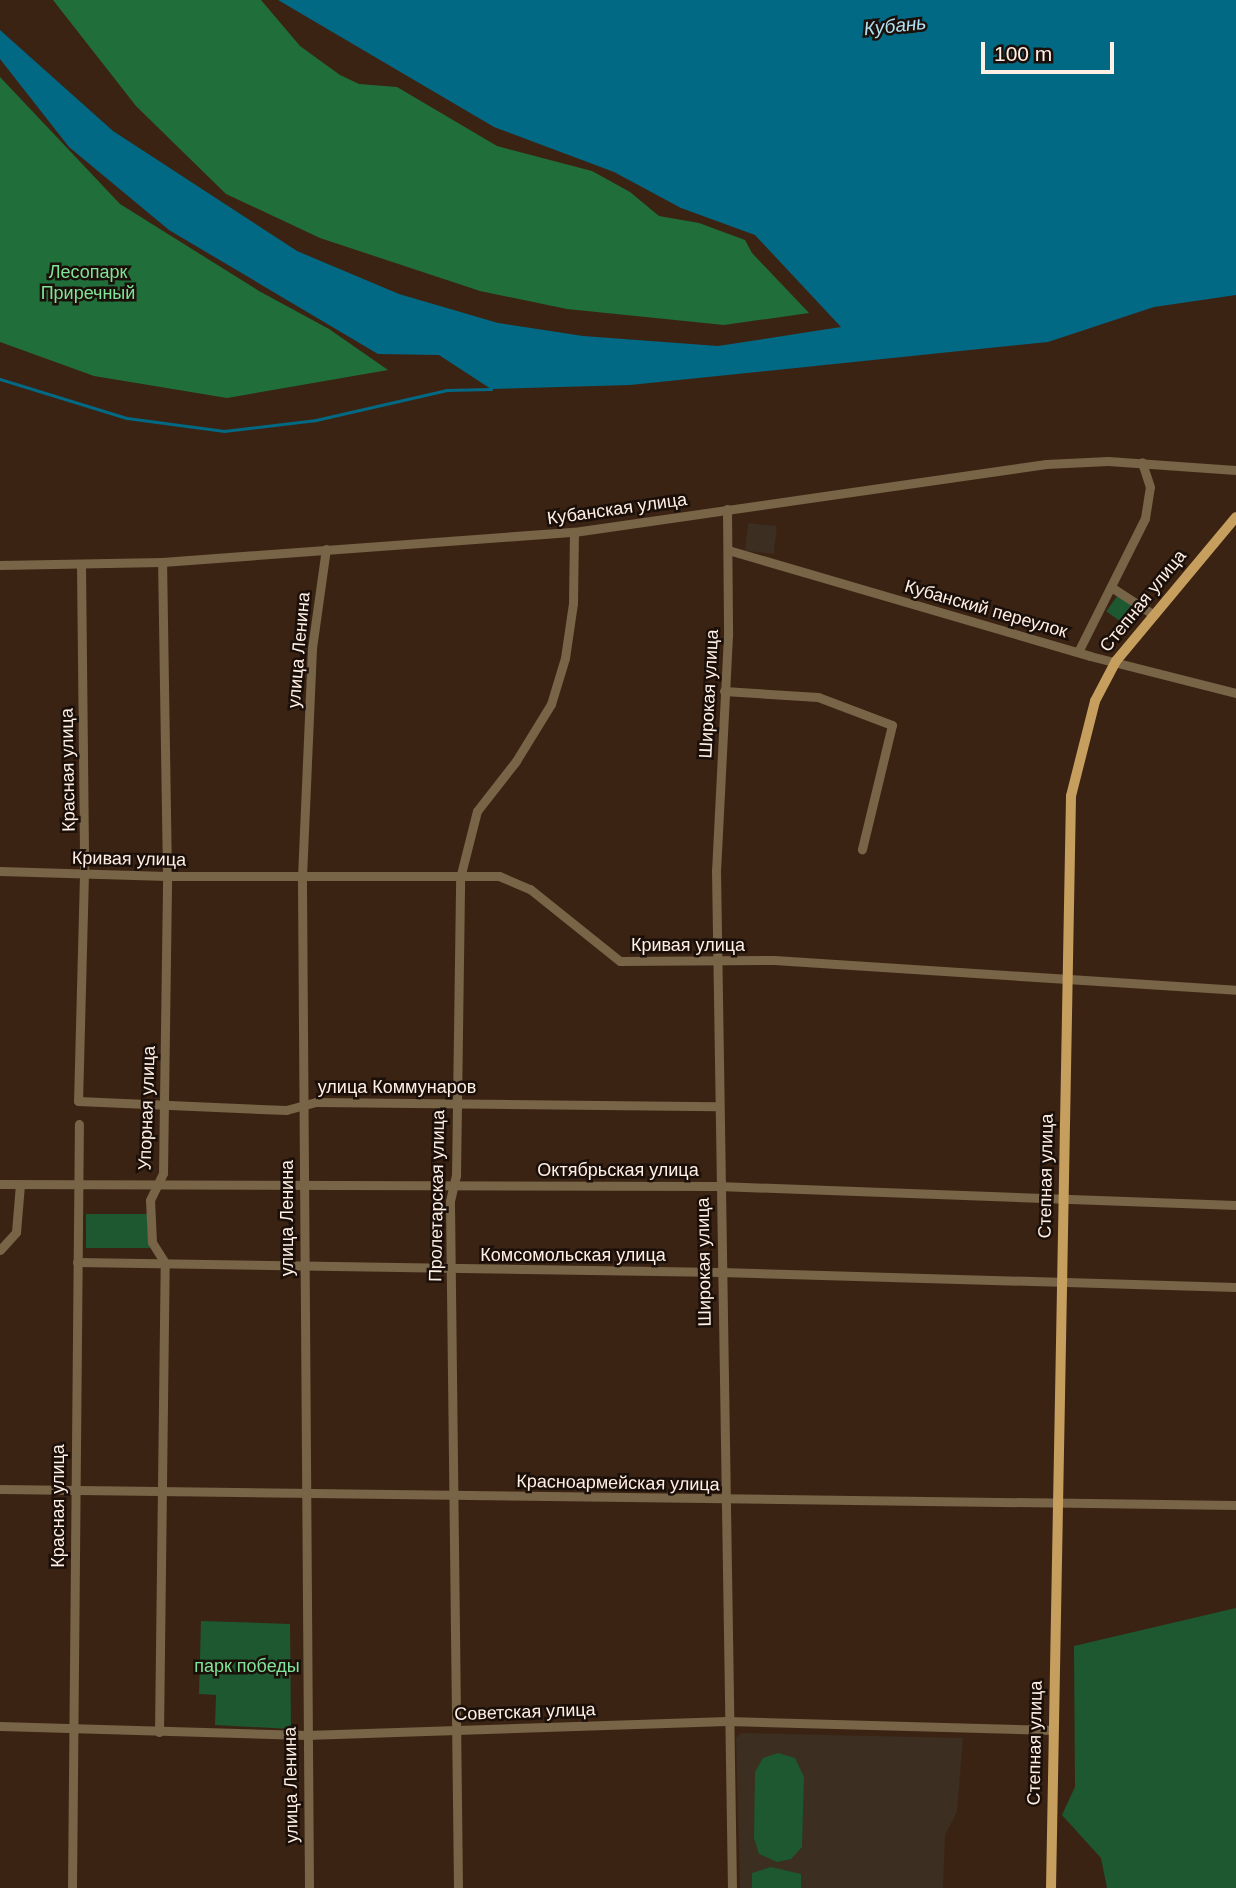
<!DOCTYPE html>
<meta charset="utf-8">
<style>
body{margin:0}
#map{position:relative;width:1236px;height:1888px;overflow:hidden;background:#3b2314;font-family:Helvetica,sans-serif}
div>[style]{position:absolute}
[style*='--x']{left:calc(var(--x)*1px);top:calc(var(--y)*1px);width:calc(var(--w)*1px);rotate:calc(var(--a)*1deg)}
.education>*{inset:0;background:#3c2e21;transform-origin:0 0}
.green>*{inset:0;background:#1e5830;transform-origin:0 0}
.forest>*{inset:0;background:#206e3a}
.water>*{inset:0;background:#016983}
.stream>*{height:2.5px;margin:-1.25px;padding:0 1.25px;transform-origin:1.25px;border-radius:1.25px;background:#016983}
.minor>*{height:9px;margin:-4.5px;padding:0 4.5px;transform-origin:4.5px;border-radius:4.5px;background:#786446}
.major>*{height:10px;margin:-5px;padding:0 5px;transform-origin:5px;border-radius:5px;background:#c69e5e}
span{translate:-50% -50%;white-space:nowrap;text-align:center;line-height:1.15;-webkit-text-stroke:5px #1a0f09;paint-order:stroke}
.park-label{font-size:18px;color:#7fe499}
.street-label{font-size:18px;color:#ffefe5}
.water-label{font-size:19px;color:#afe0f3;font-style:italic}
.scale{position:absolute;left:981px;top:42px;width:133px;height:32px;box-sizing:border-box;border:4px solid #ffefe5;border-top:0;padding-left:9px;font-size:21px;line-height:24px;white-space:nowrap;color:#ffefe5;-webkit-text-stroke:5px #1a0f09;paint-order:stroke}
</style>
<div id="map">
<div class="education">
<i style="left:748px;top:523px;width:29px;height:28px;rotate:6deg"></i>
<i style="clip-path:polygon(741px 1733px,963px 1738px,957px 1812px,945px 1835px,943px 1888px,740px 1888px,736px 1738px)"></i>
</div>
<div class="green">
<i style="left:1118px;top:595px;width:26px;height:20px;rotate:36deg"></i>
<i style="left:150px;top:1214px;width:34px;height:64px;rotate:90deg"></i>
<i style="clip-path:polygon(1236px 1608px,1236px 1888px,1107px 1888px,1101px 1858px,1062px 1815px,1075px 1787px,1074px 1646px)"></i>
<i style="clip-path:polygon(201px 1621px,290px 1624px,291px 1729px,215px 1725px,216px 1695px,199px 1694px)"></i>
<i style="clip-path:polygon(778px 1753px,795px 1758px,804px 1777px,802px 1847px,791px 1859px,777px 1862px,759px 1854px,754px 1838px,755px 1772px,763px 1758px)"></i>
<i style="clip-path:polygon(771px 1867px,801px 1874px,801px 1888px,752px 1888px,752px 1873px)"></i>
</div>
<div class="forest">
<i style="clip-path:polygon(53px 0,261px 0,300px 46px,340px 75px,359px 84px,397px 87px,497px 146px,592px 171px,630px 192px,659px 216px,699px 223px,745px 240px,752px 253px,809px 313px,724px 325px,567px 309px,480px 291px,320px 238px,226px 194px,136px 106px)"></i>
<i style="clip-path:polygon(0 77px,120px 204px,259px 291px,329px 329px,388px 370px,227px 398px,94px 376px,0 342px)"></i>
</div>
<div class="water">
<i style="clip-path:polygon(278px 0,1236px 0,1236px 295px,1154px 307px,1048px 342px,630px 385px,491px 389px,439px 355px,378px 354px,169px 230px,69px 147px,0 59px,0 30px,113px 131px,297px 251px,399px 294px,498px 323px,583px 336px,718px 346px,841px 327px,755px 235px,681px 208px,614px 172px,494px 127px)"></i>
</div>
<div class="stream">
<i style="--x:0;--y:379;--w:133;--a:17.1"></i>
<i style="--x:127;--y:418;--w:98;--a:7.6"></i>
<i style="--x:224;--y:431;--w:93;--a:-6.8"></i>
<i style="--x:316;--y:420;--w:134;--a:-12.9"></i>
<i style="--x:447;--y:390;--w:44;--a:-1.3"></i>
</div>
<div class="minor">
<i style="--x:727;--y:509;--w:126;--a:89.5"></i>
<i style="--x:728;--y:635;--w:235;--a:92.9"></i>
<i style="--x:716;--y:870;--w:1018;--a:89.1"></i>
<i style="--x:728;--y:550;--w:377;--a:16.3"></i>
<i style="--x:1090;--y:656;--w:151;--a:14.2"></i>
<i style="--x:0;--y:565;--w:162;--a:-1.1"></i>
<i style="--x:162;--y:562;--w:413;--a:-4.2"></i>
<i style="--x:574;--y:532;--w:477;--a:-8.2"></i>
<i style="--x:1046;--y:464;--w:62;--a:-2.8"></i>
<i style="--x:1108;--y:461;--w:128;--a:4"></i>
<i style="--x:81;--y:565;--w:309;--a:89.4"></i>
<i style="--x:84;--y:874;--w:227;--a:91.5"></i>
<i style="--x:78;--y:1101;--w:208;--a:2.5"></i>
<i style="--x:286;--y:1110;--w:31;--a:-15"></i>
<i style="--x:316;--y:1102;--w:401;--a:0.6"></i>
<i style="--x:1111;--y:587;--w:51;--a:33.1"></i>
<i style="--x:1078;--y:652;--w:150;--a:-63.4"></i>
<i style="--x:1145;--y:518;--w:31;--a:-81"></i>
<i style="--x:1150;--y:487;--w:26;--a:-108"></i>
<i style="--x:724;--y:691;--w:94;--a:3.7"></i>
<i style="--x:818;--y:697;--w:79;--a:20.7"></i>
<i style="--x:892;--y:725;--w:128;--a:103.6"></i>
<i style="--x:0;--y:871;--w:167;--a:1.7"></i>
<i style="--x:167;--y:876;--w:332;--a:0"></i>
<i style="--x:499;--y:876;--w:34;--a:23"></i>
<i style="--x:530;--y:889;--w:115;--a:38.7"></i>
<i style="--x:620;--y:961;--w:154;--a:-0.4"></i>
<i style="--x:774;--y:960;--w:463;--a:3.7"></i>
<i style="--x:0;--y:1184;--w:718;--a:0.16"></i>
<i style="--x:718;--y:1186;--w:518;--a:2.1"></i>
<i style="--x:0;--y:1250;--w:24;--a:-48"></i>
<i style="--x:16;--y:1232;--w:48;--a:-85.2"></i>
<i style="--x:77;--y:1262;--w:644;--a:0.89"></i>
<i style="--x:721;--y:1272;--w:515;--a:1.67"></i>
<i style="--x:0;--y:1489;--w:1236;--a:0.74"></i>
<i style="--x:0;--y:1726;--w:306;--a:1.7"></i>
<i style="--x:306;--y:1735;--w:421;--a:-1.9"></i>
<i style="--x:727;--y:1721;--w:325;--a:1.6"></i>
<i style="--x:159;--y:1732;--w:469;--a:-89.3"></i>
<i style="--x:165;--y:1263;--w:25;--a:-122"></i>
<i style="--x:152;--y:1242;--w:42;--a:-92.7"></i>
<i style="--x:150;--y:1200;--w:30;--a:-64"></i>
<i style="--x:163;--y:1173;--w:297;--a:-89.2"></i>
<i style="--x:167;--y:876;--w:314;--a:-90.9"></i>
<i style="--x:72;--y:1888;--w:764;--a:-89.48"></i>
<i style="--x:309;--y:1888;--w:1011;--a:-90.4"></i>
<i style="--x:302;--y:877;--w:229;--a:-87.5"></i>
<i style="--x:312;--y:648;--w:100;--a:-82"></i>
<i style="--x:458;--y:1888;--w:687;--a:-90.67"></i>
<i style="--x:450;--y:1201;--w:26;--a:-77"></i>
<i style="--x:456;--y:1176;--w:298;--a:-89.2"></i>
<i style="--x:460;--y:878;--w:69;--a:-75.8"></i>
<i style="--x:477;--y:811;--w:63;--a:-52"></i>
<i style="--x:516;--y:761;--w:67;--a:-58.4"></i>
<i style="--x:551;--y:704;--w:48;--a:-73.1"></i>
<i style="--x:565;--y:658;--w:56;--a:-81.7"></i>
<i style="--x:573;--y:603;--w:71;--a:-89.2"></i>
</div>
<div class="major">
<i style="--x:1051;--y:1888;--w:1092;--a:-88.95"></i>
<i style="--x:1071;--y:796;--w:98;--a:-75.8"></i>
<i style="--x:1095;--y:701;--w:45;--a:-62.3"></i>
<i style="--x:1116;--y:661;--w:187;--a:-50.2"></i>
</div>
<div class="park-label">
<span style="left:88px;top:283px">Лесопарк<br>Приречный</span>
<span style="left:247px;top:1666px">парк победы</span>
</div>
<div class="street-label">
<span style="left:617px;top:509px;rotate:-8deg">Кубанская улица</span>
<span style="left:1143px;top:601px;rotate:-51deg">Степная улица</span>
<span style="left:986px;top:609px;rotate:16deg">Кубанский переулок</span>
<span style="left:299px;top:650px;rotate:-85deg">улица Ленина</span>
<span style="left:709px;top:694px;rotate:-87deg">Широкая улица</span>
<span style="left:68px;top:770px;rotate:-91deg">Красная улица</span>
<span style="left:129px;top:859px;rotate:1deg">Кривая улица</span>
<span style="left:688px;top:945px">Кривая улица</span>
<span style="left:397px;top:1087px">улица Коммунаров</span>
<span style="left:147px;top:1108px;rotate:-88deg">Упорная улица</span>
<span style="left:618px;top:1170px">Октябрьская улица</span>
<span style="left:1046px;top:1176px;rotate:-89deg">Степная улица</span>
<span style="left:437px;top:1196px;rotate:-89deg">Пролетарская улица</span>
<span style="left:287px;top:1218px;rotate:-90deg">улица Ленина</span>
<span style="left:573px;top:1255px">Комсомольская улица</span>
<span style="left:704px;top:1262px;rotate:-91deg">Широкая улица</span>
<span style="left:618px;top:1483px;rotate:1deg">Красноармейская улица</span>
<span style="left:58px;top:1506px;rotate:-90deg">Красная улица</span>
<span style="left:525px;top:1712px;rotate:-2deg">Советская улица</span>
<span style="left:1035px;top:1743px;rotate:-89deg">Степная улица</span>
<span style="left:291px;top:1785px;rotate:-91deg">улица Ленина</span>
</div>
<div class="water-label">
<span style="left:895px;top:26px;rotate:-6deg">Кубань</span>
</div>
<div class="scale">100 m</div>
</div>
